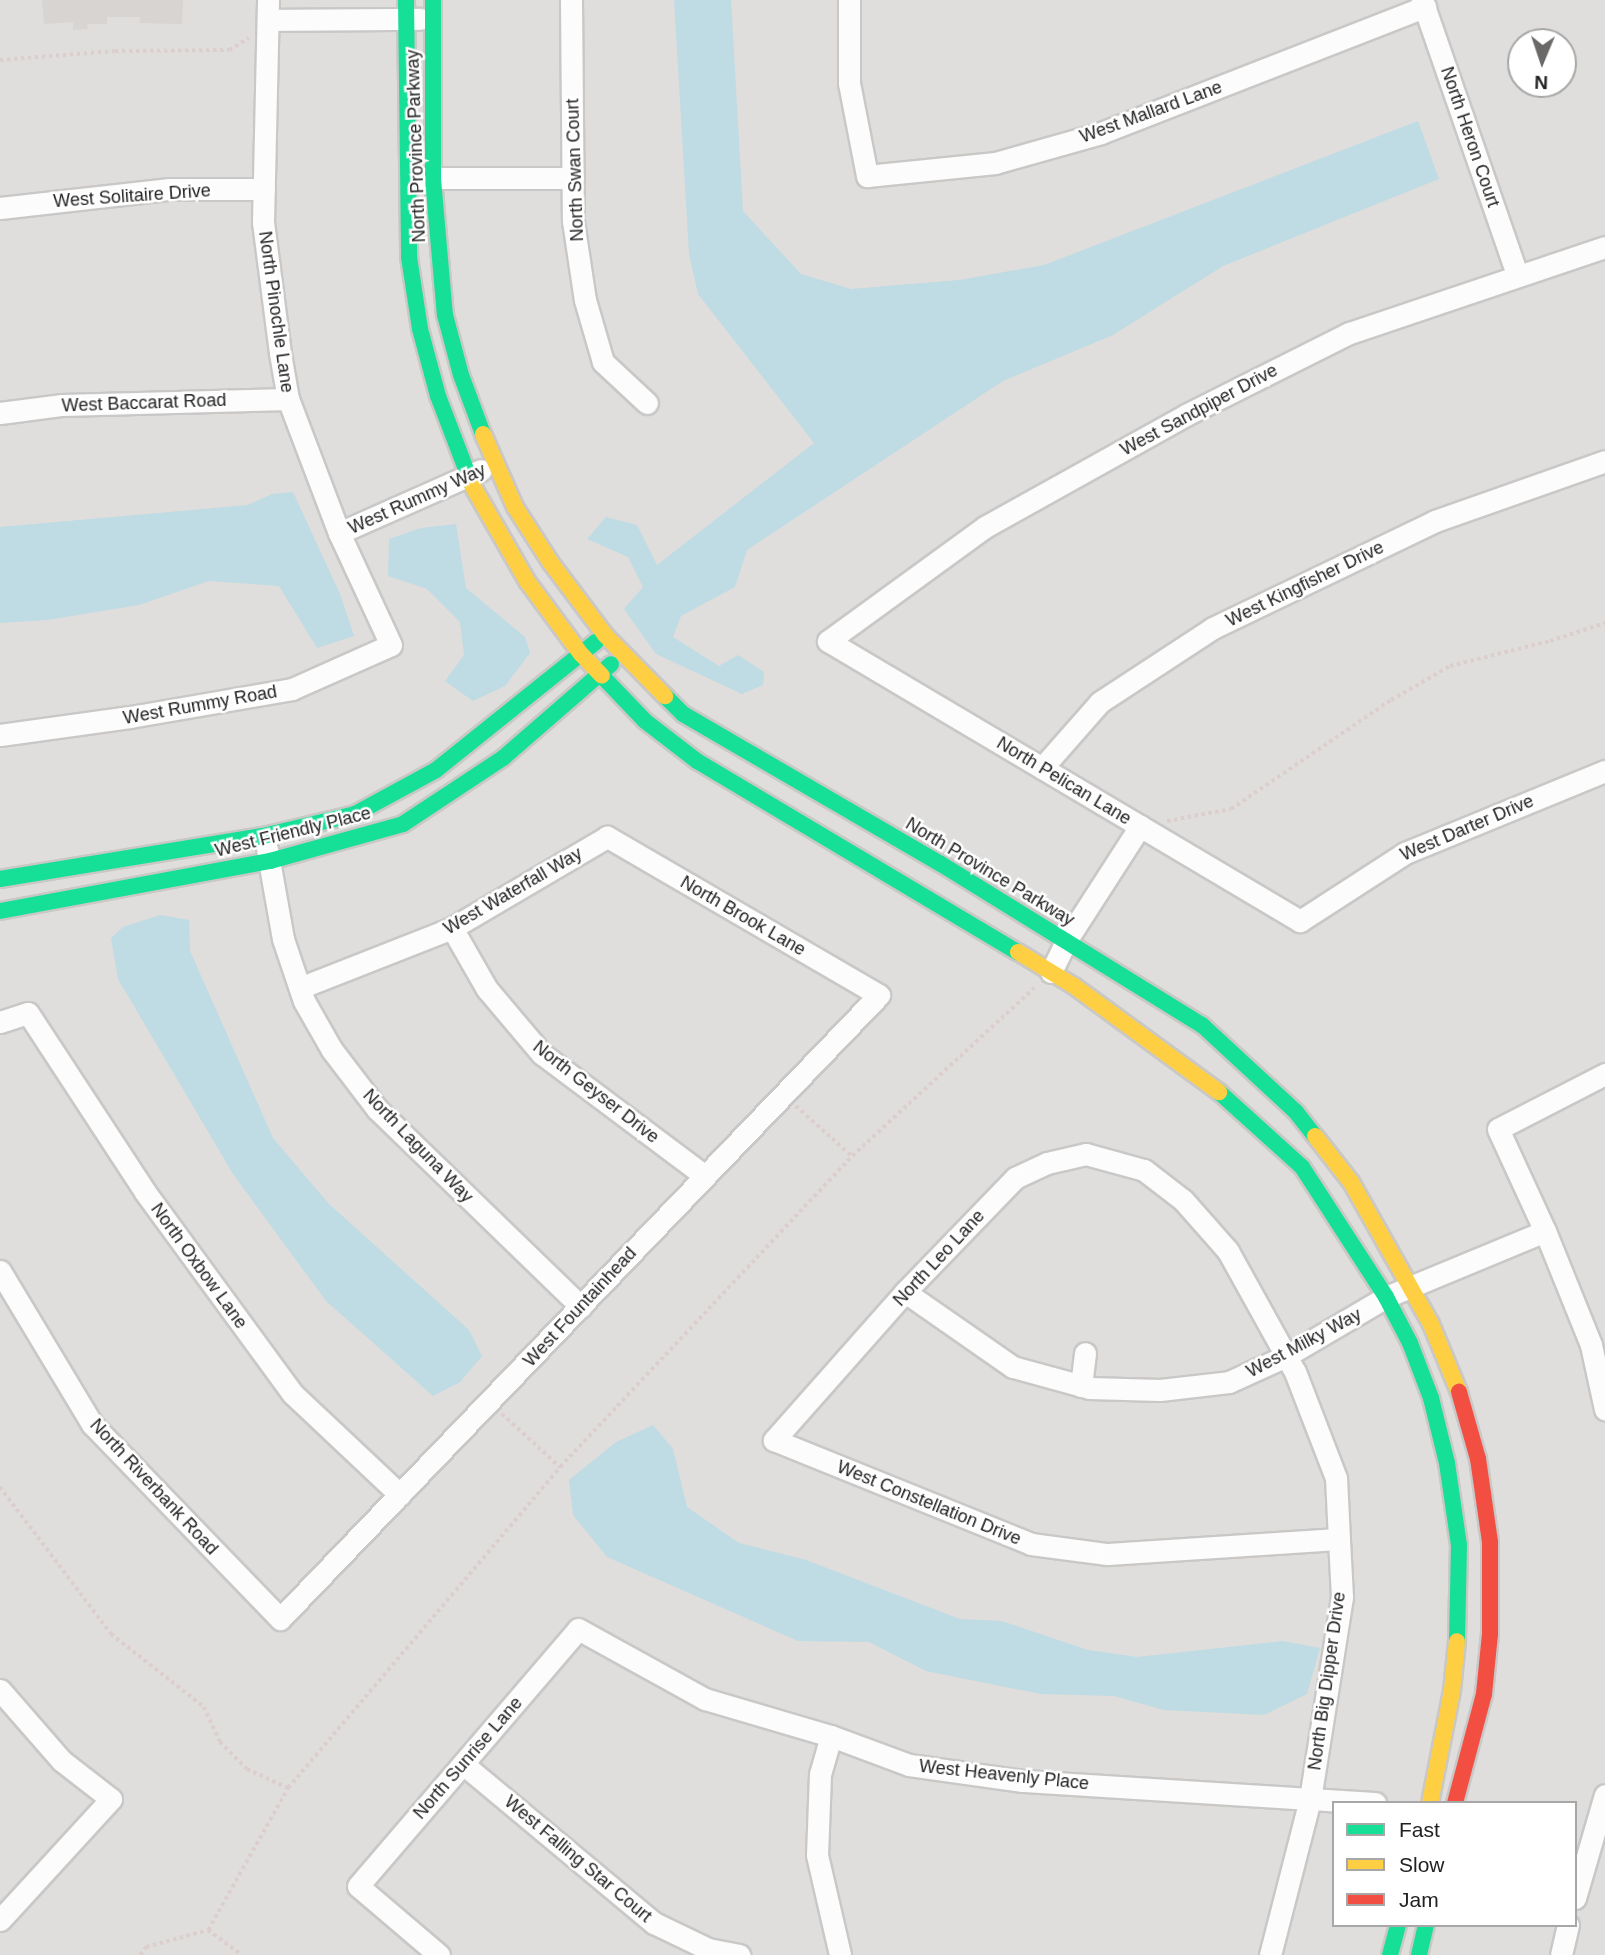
<!DOCTYPE html>
<style>
body{margin:0}
#map{position:relative;width:1605px;height:1955px;overflow:hidden;background:#f0eeeb;font-family:Helvetica,sans-serif}
div>[style]{position:absolute}
[style*='--x']{left:calc(var(--x)*1px);top:calc(var(--y)*1px);width:calc(var(--w)*1px);rotate:calc(var(--a)*1deg)}
.residential>*{inset:0;background:#dfdedc}
.water>*{inset:0;background:#bfdbe3}
.building>*{inset:0;background:#d7d4d2}
.path>*{height:3.5px;margin-top:-1.75px;transform-origin:0;background:repeating-linear-gradient(90deg,#dccecd 0 3.5px,transparent 0 7px)}
.roads{filter:drop-shadow(2px 0 #c9c8c7) drop-shadow(-2px 0 #c9c8c7) drop-shadow(0 2px #c9c8c7) drop-shadow(0 -2px #c9c8c7)}
.street>*{height:21px;margin:-10.5px;padding:0 10.5px;transform-origin:10.5px;border-radius:10.5px;background:#fdfcfc}
.fast>*{height:16px;margin:-8px;padding:0 8px;transform-origin:8px;border-radius:8px;background:#16e098}
.slow>*{height:16px;margin:-8px;padding:0 8px;transform-origin:8px;border-radius:8px;background:#ffcf43}
.jam>*{height:16px;margin:-8px;padding:0 8px;transform-origin:8px;border-radius:8px;background:#f24e42}
span{translate:-50% -50%;white-space:nowrap;text-align:center;line-height:1.15;-webkit-text-stroke:5px #fff;paint-order:stroke}
.street-label{font-size:18px;color:#222}
.legend{position:absolute;left:1332px;top:1801px;width:245px;height:126px;box-sizing:border-box;background:#fff;border:2px solid #a7a7a7;margin:0;padding:9px 12px;list-style:none;font-size:21px;color:#222}
.legend li{display:flex;align-items:center;gap:14px;height:35px}
.legend b{width:35px;border:2px solid #a7a7a7}
.north{position:absolute;left:1507px;top:28px;width:70px;height:70px;box-sizing:border-box;background:#fff;border:2px solid #a7a7a7;border-radius:50%;rotate:182deg;font-size:19px;font-weight:700;line-height:28px;text-align:center;color:#222}
.north::after{content:'';display:block;margin:auto;width:24px;height:32px;background:#6a6968;clip-path:polygon(50% 0,100% 100%,50% 72%,0 100%)}
</style>
<div id="map">
<div class="residential">
<i style="clip-path:polygon(evenodd,0 0,1605px 0,1605px 1955px,0 1955px,0 0,1521px 42px,1563px 42px,1563px 84px,1521px 84px,1521px 42px,0 0,1334px 1803px,1575px 1803px,1575px 1925px,1334px 1925px,1334px 1803px)"></i>
</div>
<div class="water">
<i style="clip-path:polygon(674px 0,731px 0,743px 211px,801px 274px,851px 289px,959px 280px,1044px 265px,1418px 121px,1439px 179px,1223px 266px,1113px 335px,1003px 381px,747px 550px,735px 587px,681px 616px,673px 637px,719px 666px,738px 655px,764px 672px,763px 685px,742px 694px,656px 654px,624px 609px,643px 587px,628px 557px,587px 539px,606px 517px,637px 525px,657px 565px,814px 443px,698px 294px,689px 254px)"></i>
<i style="clip-path:polygon(293px 492px,340px 594px,354px 636px,317px 648px,279px 586px,209px 581px,139px 605px,47px 620px,0 623px,0 527px,248px 505px,272px 494px)"></i>
<i style="clip-path:polygon(456px 524px,466px 588px,525px 637px,530px 653px,505px 686px,473px 701px,445px 681px,464px 655px,460px 622px,427px 589px,388px 576px,389px 539px,421px 528px)"></i>
<i style="clip-path:polygon(160px 915px,189px 920px,190px 951px,273px 1138px,329px 1204px,469px 1330px,482px 1356px,460px 1382px,433px 1396px,326px 1301px,233px 1174px,118px 979px,111px 938px,123px 927px)"></i>
<i style="clip-path:polygon(653px 1425px,673px 1449px,687px 1507px,739px 1543px,806px 1560px,960px 1619px,1002px 1621px,1088px 1650px,1137px 1657px,1283px 1641px,1320px 1648px,1307px 1694px,1264px 1715px,1164px 1710px,1114px 1696px,1041px 1694px,926px 1671px,869px 1642px,798px 1641px,607px 1557px,573px 1515px,569px 1480px,616px 1442px)"></i>
</div>
<div class="building">
<i style="clip-path:polygon(42px 0,183px 0,182px 24px,140px 23px,140px 17px,107px 17px,107px 24px,87px 24px,88px 29px,73px 30px,73px 22px,44px 24px)"></i>
</div>
<div class="path">
<i style="--x:0;--y:60;--w:115;--a:-4.5"></i>
<i style="--x:115;--y:51;--w:114;--a:-0.5"></i>
<i style="--x:229;--y:50;--w:23;--a:-31"></i>
<i style="--x:1167;--y:821;--w:65;--a:-10.6"></i>
<i style="--x:1231;--y:809;--w:194;--a:-34.3"></i>
<i style="--x:1391;--y:700;--w:68;--a:-30"></i>
<i style="--x:1450;--y:666;--w:103;--a:-14"></i>
<i style="--x:1550;--y:641;--w:58;--a:-18.1"></i>
<i style="--x:796;--y:1106;--w:75;--a:41.8"></i>
<i style="--x:502;--y:1414;--w:79;--a:42.4"></i>
<i style="--x:0;--y:1487;--w:184;--a:52.9"></i>
<i style="--x:111;--y:1634;--w:118;--a:38.1"></i>
<i style="--x:204;--y:1707;--w:38;--a:65"></i>
<i style="--x:220;--y:1742;--w:38;--a:45"></i>
<i style="--x:247;--y:1769;--w:45;--a:24.9"></i>
<i style="--x:208;--y:1930;--w:42;--a:36.3"></i>
<i style="--x:140;--y:1955;--w:10;--a:-53"></i>
<i style="--x:146;--y:1947;--w:64;--a:-15.3"></i>
<i style="--x:208;--y:1930;--w:163;--a:-60.6"></i>
<i style="--x:288;--y:1788;--w:421;--a:-49.7"></i>
<i style="--x:560;--y:1467;--w:427;--a:-46.8"></i>
<i style="--x:852;--y:1156;--w:248;--a:-42.7"></i>
</div>
<div class="roads">
<div class="street">
<i style="--x:571;--y:0;--w:221;--a:89.5"></i>
<i style="--x:573;--y:221;--w:80;--a:81.4"></i>
<i style="--x:585;--y:300;--w:65;--a:73.8"></i>
<i style="--x:603;--y:362;--w:60;--a:43"></i>
<i style="--x:849;--y:0;--w:83;--a:90"></i>
<i style="--x:849;--y:83;--w:95;--a:79"></i>
<i style="--x:867;--y:176;--w:129;--a:-5.8"></i>
<i style="--x:995;--y:163;--w:110;--a:-15.8"></i>
<i style="--x:1101;--y:133;--w:348;--a:-21.3"></i>
<i style="--x:1422;--y:0;--w:291;--a:70.9"></i>
<i style="--x:268;--y:20;--w:152;--a:-0.4"></i>
<i style="--x:419;--y:178;--w:154;--a:0"></i>
<i style="--x:0;--y:208;--w:171;--a:-6.4"></i>
<i style="--x:170;--y:189;--w:94;--a:0"></i>
<i style="--x:1605;--y:247;--w:270;--a:161.4"></i>
<i style="--x:1349;--y:333;--w:182;--a:153.3"></i>
<i style="--x:1186;--y:415;--w:230;--a:150.9"></i>
<i style="--x:985;--y:527;--w:194;--a:144"></i>
<i style="--x:828;--y:641;--w:549;--a:30.68"></i>
<i style="--x:1300;--y:921;--w:125;--a:-32.9"></i>
<i style="--x:1405;--y:853;--w:216;--a:-22.3"></i>
<i style="--x:0;--y:413;--w:63;--a:-7.4"></i>
<i style="--x:62;--y:405;--w:226;--a:-1.5"></i>
<i style="--x:339;--y:533;--w:155;--a:-23.9"></i>
<i style="--x:0;--y:735;--w:131;--a:-7.9"></i>
<i style="--x:130;--y:717;--w:164;--a:-9.8"></i>
<i style="--x:292;--y:689;--w:108;--a:-24"></i>
<i style="--x:391;--y:645;--w:123;--a:-114.9"></i>
<i style="--x:339;--y:533;--w:143;--a:-110.8"></i>
<i style="--x:288;--y:399;--w:47;--a:-99.9"></i>
<i style="--x:280;--y:353;--w:132;--a:-97.4"></i>
<i style="--x:263;--y:222;--w:222;--a:-88.7"></i>
<i style="--x:1042;--y:768;--w:88;--a:-48.7"></i>
<i style="--x:1100;--y:702;--w:135;--a:-33.2"></i>
<i style="--x:1213;--y:628;--w:246;--a:-25.7"></i>
<i style="--x:1435;--y:521;--w:180;--a:-19.4"></i>
<i style="--x:267;--y:849;--w:91;--a:79.9"></i>
<i style="--x:283;--y:939;--w:65;--a:71.3"></i>
<i style="--x:304;--y:1001;--w:56;--a:60.3"></i>
<i style="--x:332;--y:1050;--w:74;--a:52.7"></i>
<i style="--x:377;--y:1109;--w:284;--a:44.1"></i>
<i style="--x:452;--y:928;--w:70;--a:60.2"></i>
<i style="--x:487;--y:989;--w:85;--a:49.8"></i>
<i style="--x:542;--y:1054;--w:202;--a:36.8"></i>
<i style="--x:1051;--y:972;--w:34;--a:-64"></i>
<i style="--x:1066;--y:941;--w:137;--a:-57.2"></i>
<i style="--x:0;--y:1022;--w:29;--a:-18"></i>
<i style="--x:28;--y:1013;--w:214;--a:56.8"></i>
<i style="--x:145;--y:1192;--w:250;--a:53.8"></i>
<i style="--x:293;--y:1394;--w:147;--a:43.3"></i>
<i style="--x:1605;--y:1074;--w:120;--a:152.8"></i>
<i style="--x:1498;--y:1129;--w:112;--a:65.3"></i>
<i style="--x:1545;--y:1231;--w:123;--a:68"></i>
<i style="--x:1591;--y:1345;--w:66;--a:77.7"></i>
<i style="--x:0;--y:1271;--w:179;--a:59"></i>
<i style="--x:92;--y:1424;--w:271;--a:46"></i>
<i style="--x:280;--y:1619;--w:865;--a:-46.17"></i>
<i style="--x:879;--y:995;--w:315;--a:-149.8"></i>
<i style="--x:607;--y:837;--w:180;--a:149.6"></i>
<i style="--x:452;--y:928;--w:163;--a:158.5"></i>
<i style="--x:905;--y:1292;--w:131;--a:34.8"></i>
<i style="--x:1013;--y:1367;--w:79;--a:15.4"></i>
<i style="--x:1089;--y:1388;--w:71;--a:1.6"></i>
<i style="--x:1160;--y:1390;--w:69;--a:-6.6"></i>
<i style="--x:1229;--y:1382;--w:63;--a:-24.5"></i>
<i style="--x:1286;--y:1356;--w:116;--a:-30.5"></i>
<i style="--x:1386;--y:1297;--w:172;--a:-22.5"></i>
<i style="--x:1081;--y:1386;--w:33;--a:-83"></i>
<i style="--x:0;--y:1690;--w:94;--a:48.9"></i>
<i style="--x:62;--y:1761;--w:62;--a:37.8"></i>
<i style="--x:111;--y:1799;--w:164;--a:132.5"></i>
<i style="--x:831;--y:1736;--w:40;--a:106"></i>
<i style="--x:820;--y:1774;--w:81;--a:92.1"></i>
<i style="--x:817;--y:1855;--w:103;--a:77"></i>
<i style="--x:463;--y:1764;--w:249;--a:39.8"></i>
<i style="--x:654;--y:1923;--w:60;--a:25.7"></i>
<i style="--x:708;--y:1949;--w:32;--a:11"></i>
<i style="--x:1575;--y:1898;--w:107;--a:-73.8"></i>
<i style="--x:439;--y:1955;--w:106;--a:-139.6"></i>
<i style="--x:358;--y:1886;--w:338;--a:-49.4"></i>
<i style="--x:578;--y:1629;--w:145;--a:28.9"></i>
<i style="--x:705;--y:1699;--w:131;--a:16.4"></i>
<i style="--x:831;--y:1736;--w:83;--a:20.4"></i>
<i style="--x:909;--y:1765;--w:115;--a:8"></i>
<i style="--x:1023;--y:1781;--w:353;--a:3.6"></i>
<i style="--x:1270;--y:1955;--w:161;--a:-75.6"></i>
<i style="--x:1310;--y:1799;--w:205;--a:-81"></i>
<i style="--x:1342;--y:1597;--w:58;--a:-93"></i>
<i style="--x:1339;--y:1539;--w:61;--a:-92.8"></i>
<i style="--x:1336;--y:1478;--w:114;--a:-111.1"></i>
<i style="--x:1295;--y:1372;--w:138;--a:-119"></i>
<i style="--x:1228;--y:1251;--w:68;--a:-131.4"></i>
<i style="--x:1183;--y:1200;--w:49;--a:-142.4"></i>
<i style="--x:1144;--y:1170;--w:60;--a:-164.6"></i>
<i style="--x:1086;--y:1154;--w:40;--a:167"></i>
<i style="--x:1047;--y:1163;--w:35;--a:155"></i>
<i style="--x:1015;--y:1178;--w:158;--a:134"></i>
<i style="--x:905;--y:1292;--w:198;--a:131.5"></i>
<i style="--x:774;--y:1440;--w:277;--a:22"></i>
<i style="--x:1031;--y:1544;--w:77;--a:7.5"></i>
<i style="--x:1107;--y:1554;--w:232;--a:-3.7"></i>
<i style="--x:1561;--y:1955;--w:31;--a:-77"></i>
</div>
<div class="fast">
<i style="--x:406;--y:0;--w:257;--a:89.3"></i>
<i style="--x:409;--y:257;--w:73;--a:81.3"></i>
<i style="--x:420;--y:329;--w:69;--a:75"></i>
<i style="--x:438;--y:396;--w:95;--a:69.1"></i>
<i style="--x:433;--y:0;--w:179;--a:90"></i>
<i style="--x:433;--y:179;--w:137;--a:85"></i>
<i style="--x:445;--y:315;--w:62;--a:75.1"></i>
<i style="--x:461;--y:375;--w:63;--a:69.6"></i>
<i style="--x:602;--y:676;--w:62;--a:46.3"></i>
<i style="--x:645;--y:721;--w:66;--a:37.6"></i>
<i style="--x:697;--y:761;--w:374;--a:30.8"></i>
<i style="--x:665;--y:696;--w:25;--a:45"></i>
<i style="--x:683;--y:714;--w:298;--a:30.2"></i>
<i style="--x:941;--y:864;--w:307;--a:31.7"></i>
<i style="--x:1202;--y:1025;--w:128;--a:42.8"></i>
<i style="--x:1296;--y:1112;--w:31;--a:52"></i>
<i style="--x:0;--y:879;--w:266;--a:-9.3"></i>
<i style="--x:263;--y:836;--w:95;--a:-13.4"></i>
<i style="--x:355;--y:814;--w:92;--a:-28.5"></i>
<i style="--x:436;--y:770;--w:205;--a:-38.7"></i>
<i style="--x:0;--y:911;--w:275;--a:-10.5"></i>
<i style="--x:270;--y:861;--w:138;--a:-15.5"></i>
<i style="--x:403;--y:824;--w:120;--a:-33.4"></i>
<i style="--x:503;--y:758;--w:143;--a:-41"></i>
<i style="--x:1219;--y:1092;--w:112;--a:42.1"></i>
<i style="--x:1302;--y:1167;--w:155;--a:57.1"></i>
<i style="--x:1386;--y:1297;--w:52;--a:62.4"></i>
<i style="--x:1410;--y:1343;--w:59;--a:69.1"></i>
<i style="--x:1431;--y:1398;--w:67;--a:76.2"></i>
<i style="--x:1447;--y:1463;--w:83;--a:81.7"></i>
<i style="--x:1459;--y:1545;--w:96;--a:91.2"></i>
<i style="--x:1390;--y:1955;--w:31;--a:-75"></i>
<i style="--x:1419;--y:1955;--w:31;--a:-77"></i>
</div>
<div class="slow">
<i style="--x:483;--y:434;--w:80;--a:66.3"></i>
<i style="--x:515;--y:507;--w:67;--a:57.3"></i>
<i style="--x:551;--y:563;--w:90;--a:53.1"></i>
<i style="--x:605;--y:635;--w:86;--a:45.5"></i>
<i style="--x:472;--y:485;--w:111;--a:60.2"></i>
<i style="--x:527;--y:581;--w:91;--a:53.5"></i>
<i style="--x:581;--y:654;--w:30;--a:46"></i>
<i style="--x:1018;--y:952;--w:66;--a:31.3"></i>
<i style="--x:1074;--y:986;--w:180;--a:36.2"></i>
<i style="--x:1315;--y:1136;--w:58;--a:52"></i>
<i style="--x:1351;--y:1182;--w:163;--a:60.6"></i>
<i style="--x:1431;--y:1324;--w:74;--a:67.6"></i>
<i style="--x:1430;--y:1803;--w:114;--a:-78.9"></i>
<i style="--x:1452;--y:1691;--w:50;--a:-84.3"></i>
</div>
<div class="jam">
<i style="--x:1455;--y:1803;--w:113;--a:-75.1"></i>
<i style="--x:1484;--y:1694;--w:60;--a:-84.3"></i>
<i style="--x:1490;--y:1634;--w:92;--a:-90"></i>
<i style="--x:1490;--y:1542;--w:84;--a:-98.2"></i>
<i style="--x:1478;--y:1459;--w:70;--a:-105.8"></i>
</div>
</div>
<div class="street-label">
<span style="left:1151px;top:112px;rotate:-20deg">West Mallard Lane</span>
<span style="left:1470px;top:137px;rotate:71deg">North Heron Court</span>
<span style="left:416px;top:146px;rotate:-92deg">North Province Parkway</span>
<span style="left:575px;top:170px;rotate:-92deg">North Swan Court</span>
<span style="left:132px;top:196px;rotate:-4deg">West Solitaire Drive</span>
<span style="left:276px;top:312px;rotate:82deg">North Pinochle Lane</span>
<span style="left:144px;top:403px;rotate:-2deg">West Baccarat Road</span>
<span style="left:1199px;top:410px;rotate:-28deg">West Sandpiper Drive</span>
<span style="left:417px;top:499px;rotate:-24deg">West Rummy Way</span>
<span style="left:1305px;top:584px;rotate:-26deg">West Kingfisher Drive</span>
<span style="left:200px;top:705px;rotate:-10deg">West Rummy Road</span>
<span style="left:1064px;top:781px;rotate:31deg">North Pelican Lane</span>
<span style="left:1467px;top:828px;rotate:-23deg">West Darter Drive</span>
<span style="left:293px;top:832px;rotate:-14deg">West Friendly Place</span>
<span style="left:990px;top:872px;rotate:31deg">North Province Parkway</span>
<span style="left:513px;top:891px;rotate:-30deg">West Waterfall Way</span>
<span style="left:743px;top:916px;rotate:30deg">North Brook Lane</span>
<span style="left:596px;top:1092px;rotate:38deg">North Geyser Drive</span>
<span style="left:418px;top:1146px;rotate:46deg">North Laguna Way</span>
<span style="left:939px;top:1258px;rotate:-47deg">North Leo Lane</span>
<span style="left:199px;top:1266px;rotate:54deg">North Oxbow Lane</span>
<span style="left:580px;top:1307px;rotate:-47deg">West Fountainhead</span>
<span style="left:1304px;top:1343px;rotate:-28deg">West Milky Way</span>
<span style="left:154px;top:1487px;rotate:47deg">North Riverbank Road</span>
<span style="left:929px;top:1503px;rotate:22deg">West Constellation Drive</span>
<span style="left:1327px;top:1681px;rotate:-82deg">North Big Dipper Drive</span>
<span style="left:468px;top:1758px;rotate:-49deg">North Sunrise Lane</span>
<span style="left:1004px;top:1775px;rotate:6deg">West Heavenly Place</span>
<span style="left:578px;top:1859px;rotate:40deg">West Falling Star Court</span>
</div>
<ul class="legend">
<li><b style="height:9px;background:#16e098"></b>Fast</li>
<li><b style="height:9px;background:#ffcf43"></b>Slow</li>
<li><b style="height:9px;background:#f24e42"></b>Jam</li>
</ul>
<div class="north">N</div>
</div>
